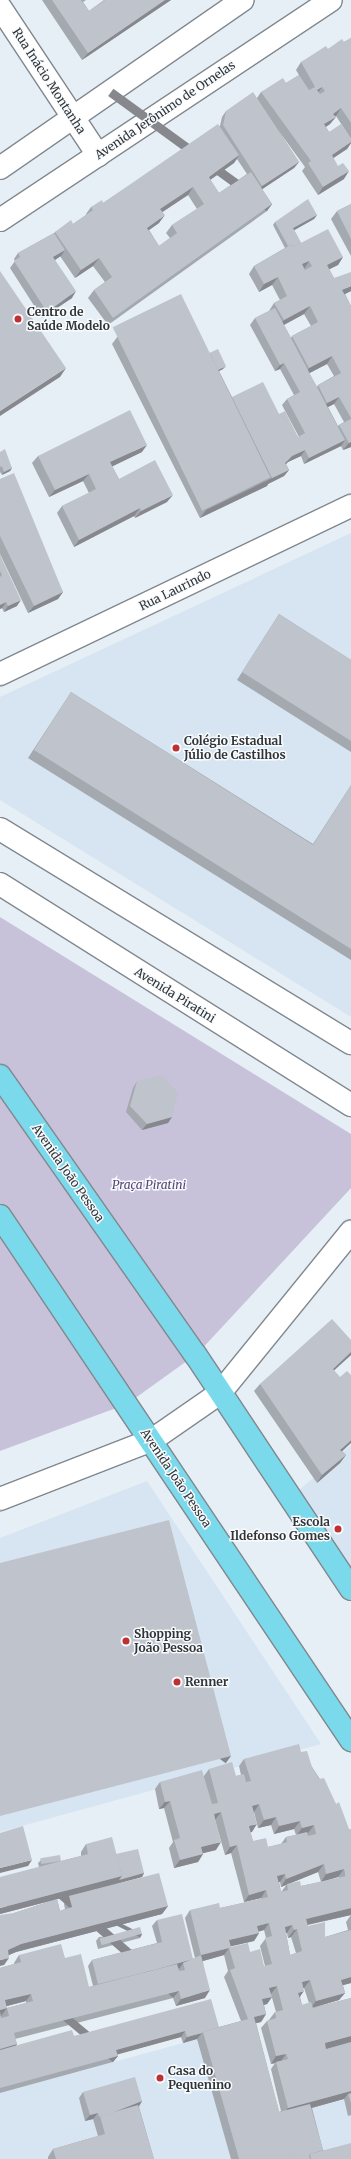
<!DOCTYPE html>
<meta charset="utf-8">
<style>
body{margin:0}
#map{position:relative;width:351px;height:2159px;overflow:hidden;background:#e6eff5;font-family:Merriweather,serif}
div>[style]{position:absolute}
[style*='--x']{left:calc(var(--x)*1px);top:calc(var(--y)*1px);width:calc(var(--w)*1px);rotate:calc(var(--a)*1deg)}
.built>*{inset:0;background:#d6e5f1}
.green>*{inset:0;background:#c8c1da}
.roads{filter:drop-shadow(1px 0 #81888f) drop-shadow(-1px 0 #81888f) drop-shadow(0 1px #81888f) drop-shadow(0 -1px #81888f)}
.street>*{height:22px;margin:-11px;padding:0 11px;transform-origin:11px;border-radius:11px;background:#fff}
.secondary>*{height:22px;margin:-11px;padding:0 11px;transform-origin:11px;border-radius:11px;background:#fff}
.primary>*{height:22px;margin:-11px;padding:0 11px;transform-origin:11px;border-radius:11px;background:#7adaeb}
.wall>*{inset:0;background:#a4a8af}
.shaded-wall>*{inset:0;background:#86888e;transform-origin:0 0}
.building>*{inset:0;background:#bfc3cb;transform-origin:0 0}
.dots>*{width:11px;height:11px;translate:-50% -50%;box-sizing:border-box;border:2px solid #f8fbfe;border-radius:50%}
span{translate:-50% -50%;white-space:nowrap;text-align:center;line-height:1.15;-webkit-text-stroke:3px #f8fbfe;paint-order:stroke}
.street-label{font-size:12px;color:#313437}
.poi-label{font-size:12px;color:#313437;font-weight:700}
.left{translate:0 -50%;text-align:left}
.right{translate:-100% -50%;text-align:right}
.park-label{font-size:12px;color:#544374;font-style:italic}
</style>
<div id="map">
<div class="built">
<i style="clip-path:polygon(351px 533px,351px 1017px,0 800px,0 697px)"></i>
<i style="clip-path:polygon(351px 1445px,351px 1568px,298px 1491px)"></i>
<i style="clip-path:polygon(147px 1481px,321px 1744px,0 1832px,0 1538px)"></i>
<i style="clip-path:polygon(249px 2025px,274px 2118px,351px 2098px,351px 2149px,313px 2159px,0 2159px,0 2093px)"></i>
</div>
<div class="green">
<i style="clip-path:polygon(0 917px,351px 1134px,351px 1188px,198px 1353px,127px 1404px,0 1451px)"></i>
</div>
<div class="roads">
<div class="street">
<i style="--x:0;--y:7;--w:178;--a:56.5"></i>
<i style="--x:0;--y:674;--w:389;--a:-25.6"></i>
<i style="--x:0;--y:829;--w:411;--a:31.4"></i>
<i style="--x:0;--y:884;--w:415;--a:32.2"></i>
<i style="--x:0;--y:1499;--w:163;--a:-21.2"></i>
<i style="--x:152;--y:1440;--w:83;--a:-34.7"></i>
<i style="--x:220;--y:1393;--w:208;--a:-50.9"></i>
</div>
<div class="secondary">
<i style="--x:0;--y:168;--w:295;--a:-34.7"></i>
<i style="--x:0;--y:220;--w:397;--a:-33.6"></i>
</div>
<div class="primary">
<i style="--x:0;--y:1076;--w:340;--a:55"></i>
<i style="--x:195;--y:1354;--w:282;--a:56.4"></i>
<i style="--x:0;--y:1216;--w:631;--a:56.18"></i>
</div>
</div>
<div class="wall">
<i style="clip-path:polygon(42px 0,86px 0,83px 2px,89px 11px,104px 0,171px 0,82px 60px)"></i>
<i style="clip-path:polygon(evenodd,351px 38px,351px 139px,336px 116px,330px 124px,326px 127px,329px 132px,351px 139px,351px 143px,347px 149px,333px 158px,344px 179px,318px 195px,302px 171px,305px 167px,278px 130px,299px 162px,294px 168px,262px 189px,272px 204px,267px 211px,108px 325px,88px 298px,94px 290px,105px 282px,93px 266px,75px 278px,60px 256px,55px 260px,72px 298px,42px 318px,10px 268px,15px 261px,14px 259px,18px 253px,54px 233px,55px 232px,73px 224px,86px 215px,86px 214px,91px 207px,103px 203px,220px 126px,222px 117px,226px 111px,257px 98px,261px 92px,286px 83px,299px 75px,296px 70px,301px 62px,328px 49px,344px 42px,351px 38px,237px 159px,247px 174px,219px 193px,210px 180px,234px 163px,237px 159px,351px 38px,188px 195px,197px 209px,172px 225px,166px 233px,170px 238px,159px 246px,149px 230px,159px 223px,162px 212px,188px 195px)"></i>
<i style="clip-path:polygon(351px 204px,351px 256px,331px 219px,337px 211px)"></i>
<i style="clip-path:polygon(evenodd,317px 215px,314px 219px,294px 230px,301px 243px,343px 257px,338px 265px,329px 269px,334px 278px,351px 291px,345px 294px,351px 306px,351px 447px,343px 450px,341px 446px,304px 464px,301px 456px,288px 462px,286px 464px,289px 470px,284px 476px,268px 484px,267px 486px,200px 518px,112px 344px,118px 336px,210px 353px,223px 369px,219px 371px,232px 397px,279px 414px,298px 437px,299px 437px,282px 405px,287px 399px,294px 395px,280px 369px,275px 371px,250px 325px,255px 318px,269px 311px,274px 303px,280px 300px,272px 285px,259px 292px,249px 274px,254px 266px,285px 248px,273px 225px,275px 222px,317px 215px,304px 314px,311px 326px,292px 336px,291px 338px,284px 325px,304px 314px,317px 215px,327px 364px,334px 376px,318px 385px,317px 387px,309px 373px,327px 364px,317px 215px,334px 404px,344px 422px,339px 425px,338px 426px,328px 407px,334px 404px)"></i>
<i style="clip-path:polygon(0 452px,12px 468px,10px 471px,2px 475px,0 472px)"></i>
<i style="clip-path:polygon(142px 452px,112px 466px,119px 479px,167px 502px,135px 518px,134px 516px,74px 547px,57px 513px,62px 506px,89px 493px,83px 481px,49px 497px,32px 463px,38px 456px)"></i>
<i style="clip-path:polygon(0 479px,63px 592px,58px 599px,28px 613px,0 554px)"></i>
<i style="clip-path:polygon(0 555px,17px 606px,4px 612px,2px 608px,0 609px)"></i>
<i style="clip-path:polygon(279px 614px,351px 660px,351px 752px,237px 680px)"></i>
<i style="clip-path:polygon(71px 692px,313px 844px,351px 785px,351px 960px,28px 758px)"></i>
<i style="clip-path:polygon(137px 1081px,172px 1117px,168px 1123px,142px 1130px,126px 1112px,133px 1088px)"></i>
<i style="clip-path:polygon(351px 1340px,351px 1355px,334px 1370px,342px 1451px,346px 1455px,340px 1463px,317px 1483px,254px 1391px,260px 1384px)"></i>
<i style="clip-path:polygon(evenodd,301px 1752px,312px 1767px,336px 1804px,351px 1915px,308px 1925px,308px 1926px,325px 1937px,348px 1930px,346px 1922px,351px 1915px,351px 1983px,343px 1985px,345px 1993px,339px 2000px,313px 2008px,351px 1998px,351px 2115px,348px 2116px,344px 2099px,312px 2108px,323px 2150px,351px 2159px,231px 2159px,197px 2039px,183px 2043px,181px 2037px,117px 2054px,118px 2056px,113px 2062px,0 2093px,0 1968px,14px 1964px,14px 1963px,19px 1955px,65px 1958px,89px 1987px,93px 1986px,88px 1966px,92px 1960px,157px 1943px,152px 1926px,157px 1920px,193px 1959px,195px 1958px,185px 1918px,190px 1910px,220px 1908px,261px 1899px,261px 1898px,244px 1902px,231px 1853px,225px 1855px,215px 1820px,216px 1850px,203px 1853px,203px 1854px,198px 1862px,174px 1868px,169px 1848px,173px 1842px,164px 1808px,159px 1809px,155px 1789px,160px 1782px,204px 1776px,209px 1769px,236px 1776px,241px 1775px,239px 1766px,244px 1759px,301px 1752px,254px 1812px,258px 1828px,271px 1825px,274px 1834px,294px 1829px,296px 1835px,286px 1837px,281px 1844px,268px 1847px,253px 1841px,250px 1832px,252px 1832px,254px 1812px,301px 1752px,318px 1872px,321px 1882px,338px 1877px,339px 1878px,301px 1886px,287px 1884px,282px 1891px,281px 1892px,279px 1882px,280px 1882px,281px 1887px,318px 1872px,301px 1752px,264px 1930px,266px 1938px,260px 1946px,265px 1966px,264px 1966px,250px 1952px,231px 1947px,230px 1946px,254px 1941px,259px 1933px,258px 1932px,264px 1930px,301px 1752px,286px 1933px,287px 1933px,288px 1938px,291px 1937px,296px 1953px,290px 1955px,286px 1933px,301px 1752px,224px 1955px,228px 1971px,224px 1977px,241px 2021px,219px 2027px,74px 2036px,16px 2046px,17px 2044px,15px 2039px,173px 1998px,176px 2006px,205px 1998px,203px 1961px,224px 1955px,301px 1752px,303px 1988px,304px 1988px,309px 2003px,302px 2005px,300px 1997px,303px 1988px,301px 1752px,271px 1994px,276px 2012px,275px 2012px,269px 2020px,267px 2021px,261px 2028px,271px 2064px,275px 2063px,271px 2069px,281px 2111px,279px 2112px,256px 2023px,261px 2022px,266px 2014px,264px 2005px,267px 2004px,272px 1997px,271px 1994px,301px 1752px,26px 2001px,26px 2003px,7px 2008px,6px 2006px,26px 2001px)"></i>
<i style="clip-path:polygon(evenodd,86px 1844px,116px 1854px,144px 1873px,142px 1877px,117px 1884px,168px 1906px,162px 1914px,16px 1952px,9px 1955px,4px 1965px,14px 1913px,54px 1900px,0 1914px,39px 1867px,38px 1863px,41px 1860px,61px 1861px,81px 1856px,81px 1852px,86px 1844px,69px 1896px,64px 1904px,65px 1909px,60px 1911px,57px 1899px,69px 1896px)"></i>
<i style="clip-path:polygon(142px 1934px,140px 1938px,98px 1949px,96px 1941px,99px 1937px)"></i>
<i style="clip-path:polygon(83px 2092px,142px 2101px,139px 2107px,154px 2159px,48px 2159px,48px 2157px,53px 2149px,98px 2136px,93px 2119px,85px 2121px,79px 2098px)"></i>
</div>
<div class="shaded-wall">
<i style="clip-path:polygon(165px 0,171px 0,82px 60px,88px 53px)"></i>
<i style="clip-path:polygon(322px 87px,317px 94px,317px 90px)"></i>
<i style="clip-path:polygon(341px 108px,336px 116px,328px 121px,333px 114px)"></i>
<i style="clip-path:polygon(336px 117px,330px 124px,319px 131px,324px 124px)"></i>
<i style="clip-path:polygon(351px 142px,351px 143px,347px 149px,326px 163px,332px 155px)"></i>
<i style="clip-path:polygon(239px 155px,234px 163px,203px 185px,209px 177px)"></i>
<i style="clip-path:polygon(299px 162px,294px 168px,258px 192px,262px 186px)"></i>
<i style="clip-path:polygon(349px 171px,344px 179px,318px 195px,323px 187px)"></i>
<i style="clip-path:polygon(193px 187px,188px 195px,155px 217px,160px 209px)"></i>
<i style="left:272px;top:204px;width:9px;height:196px;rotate:126deg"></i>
<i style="clip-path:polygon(165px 215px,159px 223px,142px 235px,147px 228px)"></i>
<i style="clip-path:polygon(317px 215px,314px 219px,291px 232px,293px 228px)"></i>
<i style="clip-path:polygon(65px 250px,61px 256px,49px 264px,53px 257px)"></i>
<i style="clip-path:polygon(343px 257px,338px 265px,322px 273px,327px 265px)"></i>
<i style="clip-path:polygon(99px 258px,93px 266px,75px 278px,81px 270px)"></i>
<i style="clip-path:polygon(309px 261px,304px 269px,302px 264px)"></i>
<i style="clip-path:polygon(278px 277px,272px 285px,259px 292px,264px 284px)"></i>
<i style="clip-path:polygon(351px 286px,351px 291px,337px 298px,342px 290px)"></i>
<i style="clip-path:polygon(76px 291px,72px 298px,42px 318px,47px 312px)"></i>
<i style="clip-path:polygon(310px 306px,304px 314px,278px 328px,284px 320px)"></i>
<i style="clip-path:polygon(332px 356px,327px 364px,304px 376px,309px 368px)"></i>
<i style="clip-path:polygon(284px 363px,280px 369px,275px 371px,280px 365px)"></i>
<i style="clip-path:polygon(226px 366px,223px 369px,211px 375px,214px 372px)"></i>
<i style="clip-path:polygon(66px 368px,60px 377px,0 416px,0 411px)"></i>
<i style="clip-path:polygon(339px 397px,334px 404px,322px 410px,327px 403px)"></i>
<i style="clip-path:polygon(345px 440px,341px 446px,304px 464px,309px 458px)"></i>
<i style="clip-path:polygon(351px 442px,351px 447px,343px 450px,349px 443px)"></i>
<i style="clip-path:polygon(147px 445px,142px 452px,105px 470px,110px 462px)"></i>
<i style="clip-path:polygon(305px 450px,301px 456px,288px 462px,281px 469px,285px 463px,292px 456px)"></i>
<i style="clip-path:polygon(12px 468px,10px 471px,2px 475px,4px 472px)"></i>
<i style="clip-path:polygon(289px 470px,284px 476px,268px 484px,267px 486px,200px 518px,206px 510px)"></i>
<i style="clip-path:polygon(89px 474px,83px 481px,49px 497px,55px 490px)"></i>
<i style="clip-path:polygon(173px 495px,167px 502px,135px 518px,141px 511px)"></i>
<i style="clip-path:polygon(140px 508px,134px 516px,74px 547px,79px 540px)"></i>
<i style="clip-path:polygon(63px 592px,58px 599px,28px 613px,34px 606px)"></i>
<i style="clip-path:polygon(21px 600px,17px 606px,4px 612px,8px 606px)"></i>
<i style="clip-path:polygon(6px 602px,2px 608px,0 609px,0 605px)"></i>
<i style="clip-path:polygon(172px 1117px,168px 1123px,142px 1130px,147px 1124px)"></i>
<i style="clip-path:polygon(351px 1352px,351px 1355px,328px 1376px,333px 1369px)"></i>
<i style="clip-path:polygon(351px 1440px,351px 1443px,335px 1458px,340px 1450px)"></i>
<i style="clip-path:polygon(346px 1455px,340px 1463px,317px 1483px,322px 1475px)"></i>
<i style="left:231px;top:1756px;width:9px;height:239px;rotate:126deg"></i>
<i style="clip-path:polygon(170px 1801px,164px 1808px,159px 1809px,165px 1802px)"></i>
<i style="clip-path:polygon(259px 1804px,254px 1812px,252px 1806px)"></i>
<i style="clip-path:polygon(221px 1812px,215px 1820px,214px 1814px)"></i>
<i style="clip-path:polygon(276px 1817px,271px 1825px,258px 1828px,264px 1820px)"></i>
<i style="clip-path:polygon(300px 1821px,294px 1829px,274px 1834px,279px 1826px)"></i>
<i style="clip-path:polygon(257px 1824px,252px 1832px,244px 1834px,249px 1826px)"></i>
<i style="clip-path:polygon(314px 1825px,308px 1833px,296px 1836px,302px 1828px)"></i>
<i style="clip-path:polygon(221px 1842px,216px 1850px,196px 1855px,201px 1847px)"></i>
<i style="clip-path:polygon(237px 1845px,231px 1853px,225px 1855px,230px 1847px)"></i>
<i style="clip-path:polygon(203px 1854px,198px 1862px,174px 1868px,180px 1860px)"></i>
<i style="clip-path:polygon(32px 1860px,28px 1866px,0 1873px,0 1868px)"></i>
<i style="clip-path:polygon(324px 1864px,318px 1872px,281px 1887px,286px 1879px)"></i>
<i style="clip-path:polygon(344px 1869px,338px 1877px,321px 1882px,326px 1874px)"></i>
<i style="clip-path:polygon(144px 1873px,142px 1877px,0 1914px,0 1908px,122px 1876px)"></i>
<i style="clip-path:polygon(285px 1874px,280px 1882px,272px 1884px,277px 1876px)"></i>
<i style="clip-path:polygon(266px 1890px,261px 1898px,244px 1902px,249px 1895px)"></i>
<i style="clip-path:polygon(168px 1906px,162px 1914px,16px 1952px,2px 1958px,8px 1950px,21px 1944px)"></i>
<i style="clip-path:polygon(351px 1908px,351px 1915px,301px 1926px,306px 1919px)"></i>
<i style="clip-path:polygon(269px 1923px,264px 1930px,252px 1933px,257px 1926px)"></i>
<i style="clip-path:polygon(292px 1925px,287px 1933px,280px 1935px,285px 1927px)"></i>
<i style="clip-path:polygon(297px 1929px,291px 1937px,288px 1938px,294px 1930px)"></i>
<i style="clip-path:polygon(259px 1933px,254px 1941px,224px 1948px,229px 1940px)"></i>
<i style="left:142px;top:1934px;width:4px;height:43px;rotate:117deg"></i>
<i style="clip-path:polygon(229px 1948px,224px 1955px,196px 1963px,201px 1955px)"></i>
<i style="clip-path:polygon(9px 1958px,4px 1965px,0 1966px,0 1960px)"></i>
<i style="clip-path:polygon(193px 1959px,183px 1963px,180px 1968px,94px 1992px,98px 1986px)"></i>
<i style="clip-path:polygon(351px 1977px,351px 1983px,336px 1987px,341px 1980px)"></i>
<i style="clip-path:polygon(310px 1980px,304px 1988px,297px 1990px,302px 1982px)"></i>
<i style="clip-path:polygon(277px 1986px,271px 1994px,264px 1996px,269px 1988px)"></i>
<i style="clip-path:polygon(210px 1990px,205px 1998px,176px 2006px,181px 1999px)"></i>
<i style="left:179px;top:1991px;width:9px;height:170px;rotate:131deg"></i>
<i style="clip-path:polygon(304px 1991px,299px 1998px,298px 1993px)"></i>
<i style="clip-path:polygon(345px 1993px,339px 2000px,311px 2008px,316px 2001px)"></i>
<i style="clip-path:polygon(31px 1994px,26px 2001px,0 2008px,5px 2000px)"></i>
<i style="clip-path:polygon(272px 1997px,267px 2004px,257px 2007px,262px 1999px)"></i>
<i style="clip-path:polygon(7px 2008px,1px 2016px,0 2016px,0 2010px)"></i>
<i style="clip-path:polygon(266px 2014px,261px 2022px,249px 2025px,254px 2017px)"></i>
<i style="clip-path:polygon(185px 2031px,181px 2037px,112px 2056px,116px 2050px)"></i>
<i style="clip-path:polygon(202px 2033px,197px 2039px,183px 2043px,187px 2037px)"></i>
<i style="clip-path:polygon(351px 2036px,351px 2043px,320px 2051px,325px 2043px)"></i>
<i style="clip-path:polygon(17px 2044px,11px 2052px,0 2055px,0 2049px)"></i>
<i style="clip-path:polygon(286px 2054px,281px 2061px,276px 2062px,275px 2063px,271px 2064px,276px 2056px)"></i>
<i style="left:118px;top:2056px;width:8px;height:122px;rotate:130deg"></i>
<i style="clip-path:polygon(351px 2091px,351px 2098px,348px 2094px,344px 2099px,282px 2116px,288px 2108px)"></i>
<i style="clip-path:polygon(142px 2101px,138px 2107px,100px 2117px)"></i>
<i style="clip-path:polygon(98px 2113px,93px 2119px,85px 2121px,90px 2115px)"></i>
</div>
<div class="building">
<i style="clip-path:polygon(52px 0,81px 0,89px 11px,105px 0,165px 0,88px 53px)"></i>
<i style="clip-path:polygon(evenodd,351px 38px,351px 123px,341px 108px,333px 114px,336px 117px,324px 124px,329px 132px,341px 124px,351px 139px,351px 142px,332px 155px,338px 166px,343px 163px,349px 171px,323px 187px,308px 163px,311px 161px,261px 92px,283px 78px,286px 83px,299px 75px,309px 90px,315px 87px,301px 62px,326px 46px,328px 49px,342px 39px,344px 42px,351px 38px,322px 87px,325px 91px,320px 94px,317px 90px,322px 87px)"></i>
<i style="clip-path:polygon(253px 92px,299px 162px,262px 186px,223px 125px,226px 111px)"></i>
<i style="clip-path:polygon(evenodd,218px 124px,239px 155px,209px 177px,219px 193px,251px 172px,272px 204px,113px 318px,94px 290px,112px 277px,99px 258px,81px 270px,55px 232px,71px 220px,73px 224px,93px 210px,91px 207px,102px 200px,103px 203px,218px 124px,193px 187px,204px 204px,172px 225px,177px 233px,159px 246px,147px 228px,165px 215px,160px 209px,193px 187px)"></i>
<i style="clip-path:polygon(308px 199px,317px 215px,293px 228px,301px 243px,293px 247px,292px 244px,288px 246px,275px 222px)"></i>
<i style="clip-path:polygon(351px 204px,351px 239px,337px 211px)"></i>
<i style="clip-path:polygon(evenodd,328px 229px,343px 257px,327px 265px,334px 278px,351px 272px,351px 286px,342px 290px,351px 306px,351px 418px,339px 397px,327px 403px,318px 385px,341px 373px,332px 356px,309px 368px,292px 336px,318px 322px,310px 306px,284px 320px,274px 303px,287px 296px,278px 277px,264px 284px,254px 266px,292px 244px,293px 247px,328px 229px,309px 261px,312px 266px,305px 270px,302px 264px,309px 261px)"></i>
<i style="clip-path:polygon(54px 233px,65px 250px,53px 257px,76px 291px,47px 312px,14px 261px,20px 257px,18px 253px)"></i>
<i style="clip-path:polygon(0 271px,66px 368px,0 411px)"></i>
<i style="left:181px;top:294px;width:204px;height:76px;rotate:64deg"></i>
<i style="clip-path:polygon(275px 308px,345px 440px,309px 458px,305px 450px,292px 456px,285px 463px,289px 470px,272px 478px,232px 397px,263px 382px,279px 414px,285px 411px,298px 437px,305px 433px,287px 399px,300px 392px,284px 363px,280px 365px,255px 318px)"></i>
<i style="left:218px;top:349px;width:19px;height:9px;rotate:65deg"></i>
<i style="clip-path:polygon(130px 410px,147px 445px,110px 462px,119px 479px,155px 460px,173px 495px,141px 511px,140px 508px,79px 540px,62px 506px,96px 489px,89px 474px,55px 490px,38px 456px)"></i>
<i style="clip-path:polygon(351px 419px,351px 442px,349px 443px,339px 425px)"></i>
<i style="clip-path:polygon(5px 449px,12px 468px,4px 472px,2px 466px,0 467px,0 452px)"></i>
<i style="clip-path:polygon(14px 473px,63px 592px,34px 606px,0 536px,0 479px)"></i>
<i style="clip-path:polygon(0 555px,21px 600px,8px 606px,6px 602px,0 605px,0 577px,2px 575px,0 571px)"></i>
<i style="clip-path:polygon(279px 614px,351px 660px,351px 741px,242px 672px)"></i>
<i style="clip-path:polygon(71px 692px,313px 845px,351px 785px,351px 949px,34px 750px)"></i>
<i style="clip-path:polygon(162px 1075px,178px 1093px,172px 1117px,147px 1124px,130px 1106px,137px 1081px)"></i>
<i style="clip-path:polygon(332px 1319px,351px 1340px,351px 1352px,333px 1369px,340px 1377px,347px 1371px,351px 1375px,351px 1440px,340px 1450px,346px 1455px,322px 1475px,260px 1384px)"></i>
<i style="clip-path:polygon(169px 1520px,231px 1756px,0 1816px,0 1563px)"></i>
<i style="clip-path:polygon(evenodd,299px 1744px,301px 1752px,307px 1751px,312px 1767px,319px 1779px,324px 1778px,336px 1804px,339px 1802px,349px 1829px,351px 1829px,351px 1908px,306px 1919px,308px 1926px,325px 1922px,325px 1937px,351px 1930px,351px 1977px,341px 1980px,345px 1993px,316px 2001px,310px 1980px,302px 1982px,304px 1991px,298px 1993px,302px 2005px,311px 2002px,313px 2008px,351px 1998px,351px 2036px,325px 2043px,326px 2049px,351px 2042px,351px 2091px,288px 2108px,276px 2062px,288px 2059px,286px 2054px,276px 2056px,267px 2021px,276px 2018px,275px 2012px,283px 2010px,277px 1986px,269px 1988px,272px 1997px,262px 1999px,266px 2014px,254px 2017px,292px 2159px,239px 2159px,203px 2032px,248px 2019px,230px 1970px,235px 1968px,229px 1948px,201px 1955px,190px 1910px,219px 1903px,220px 1908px,268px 1897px,266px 1890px,249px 1895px,237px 1845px,230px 1847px,221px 1812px,214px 1814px,221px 1842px,201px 1847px,203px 1854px,180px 1860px,174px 1840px,180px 1838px,170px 1801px,165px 1802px,160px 1782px,202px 1770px,212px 1804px,218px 1803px,209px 1769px,232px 1762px,236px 1776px,244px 1774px,246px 1782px,251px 1781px,244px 1759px,299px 1744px,259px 1804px,264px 1820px,276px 1817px,279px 1826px,300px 1821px,302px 1828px,314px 1825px,316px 1834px,308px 1836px,307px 1832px,286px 1837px,287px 1842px,268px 1847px,266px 1838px,253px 1841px,249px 1826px,257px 1824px,252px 1806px,259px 1804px,299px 1744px,324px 1864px,326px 1874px,344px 1869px,346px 1876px,301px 1886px,300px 1881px,287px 1884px,288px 1890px,281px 1892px,277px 1876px,285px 1874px,286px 1879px,324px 1864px,299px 1744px,269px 1923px,272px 1936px,265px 1938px,272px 1964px,264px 1966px,260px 1949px,250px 1952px,248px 1943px,231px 1947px,229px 1940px,259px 1933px,257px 1926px,269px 1923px,299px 1744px,292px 1925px,294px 1930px,297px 1929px,302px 1951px,290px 1955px,285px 1927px,292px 1925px)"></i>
<i style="clip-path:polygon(23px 1826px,32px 1860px,0 1868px,0 1833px)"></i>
<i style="clip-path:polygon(112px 1837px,122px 1876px,0 1908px,0 1877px,88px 1854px,86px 1844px)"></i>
<i style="clip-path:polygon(138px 1849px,144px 1873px,119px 1880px,122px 1876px,116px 1854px)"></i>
<i style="left:60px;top:1855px;width:6px;height:20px;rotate:81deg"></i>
<i style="clip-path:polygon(159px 1873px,168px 1906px,21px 1944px,8px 1950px,9px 1958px,0 1960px,0 1915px,14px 1913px,57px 1899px,60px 1911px,72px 1907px,69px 1896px)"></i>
<i style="clip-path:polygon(182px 1914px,193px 1959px,154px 1970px,98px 1984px,92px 1960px,162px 1942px,157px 1920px)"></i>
<i style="left:140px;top:1927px;width:7px;height:42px;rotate:74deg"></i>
<i style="clip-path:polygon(evenodd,61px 1944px,65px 1958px,81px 1954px,89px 1987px,177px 1964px,179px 1971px,185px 1970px,183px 1963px,201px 1955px,210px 1990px,181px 1999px,179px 1991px,14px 2033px,17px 2044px,0 2049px,0 2011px,1px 2018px,9px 2016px,7px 2008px,0 2010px,0 1968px,21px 1962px,19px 1955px,61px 1944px,31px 1994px,33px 2001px,7px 2008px,5px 2000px,31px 1994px)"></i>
<i style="clip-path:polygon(211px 1999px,219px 2027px,203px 2032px,202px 2033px,187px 2037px,185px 2031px,116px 2050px,118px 2056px,0 2088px,0 2050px,72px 2030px,74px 2036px)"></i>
<i style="clip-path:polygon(135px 2077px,142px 2101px,112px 2113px,100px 2116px,99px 2117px,98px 2113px,90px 2115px,83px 2092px)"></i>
<i style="clip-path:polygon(351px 2093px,351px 2103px,348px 2094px)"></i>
<i style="clip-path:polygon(310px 2104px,323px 2150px,310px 2154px,309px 2155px,310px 2159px,291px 2159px,279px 2112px)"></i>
<i style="clip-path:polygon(138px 2105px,154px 2159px,56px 2159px,53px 2149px,105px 2134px,100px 2116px)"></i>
<i style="clip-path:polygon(351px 2143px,351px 2159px,311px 2159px,310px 2154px)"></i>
</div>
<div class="dots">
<i style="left:18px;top:319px;background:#bf3033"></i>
<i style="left:176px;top:748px;background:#bf3033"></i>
<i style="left:338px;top:1529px;background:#bf3033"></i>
<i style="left:126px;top:1641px;background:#bf3033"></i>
<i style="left:177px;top:1682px;background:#bf3033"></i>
<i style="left:160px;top:2078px;background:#bf3033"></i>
</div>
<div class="street-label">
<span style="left:49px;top:81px;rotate:57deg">Rua Inácio Montanha</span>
<span style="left:165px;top:110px;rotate:-34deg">Avenida Jerônimo de Ornelas</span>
<span style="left:175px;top:590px;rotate:-26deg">Rua Laurindo</span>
<span style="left:175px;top:995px;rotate:32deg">Avenida Piratini</span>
<span style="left:68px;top:1173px;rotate:55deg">Avenida João Pessoa</span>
<span style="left:176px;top:1478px;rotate:56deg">Avenida João Pessoa</span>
</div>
<div class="poi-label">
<span class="left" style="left:27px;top:319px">Centro de<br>Saúde Modelo</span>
<span class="left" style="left:184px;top:748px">Colégio Estadual<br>Júlio de Castilhos</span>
<span class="right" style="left:330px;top:1529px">Escola<br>Ildefonso Gomes</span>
<span class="left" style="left:134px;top:1641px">Shopping<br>João Pessoa</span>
<span class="left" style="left:185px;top:1682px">Renner</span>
<span class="left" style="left:168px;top:2078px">Casa do<br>Pequenino</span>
</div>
<div class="park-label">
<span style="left:149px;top:1185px">Praça Piratini</span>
</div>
</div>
